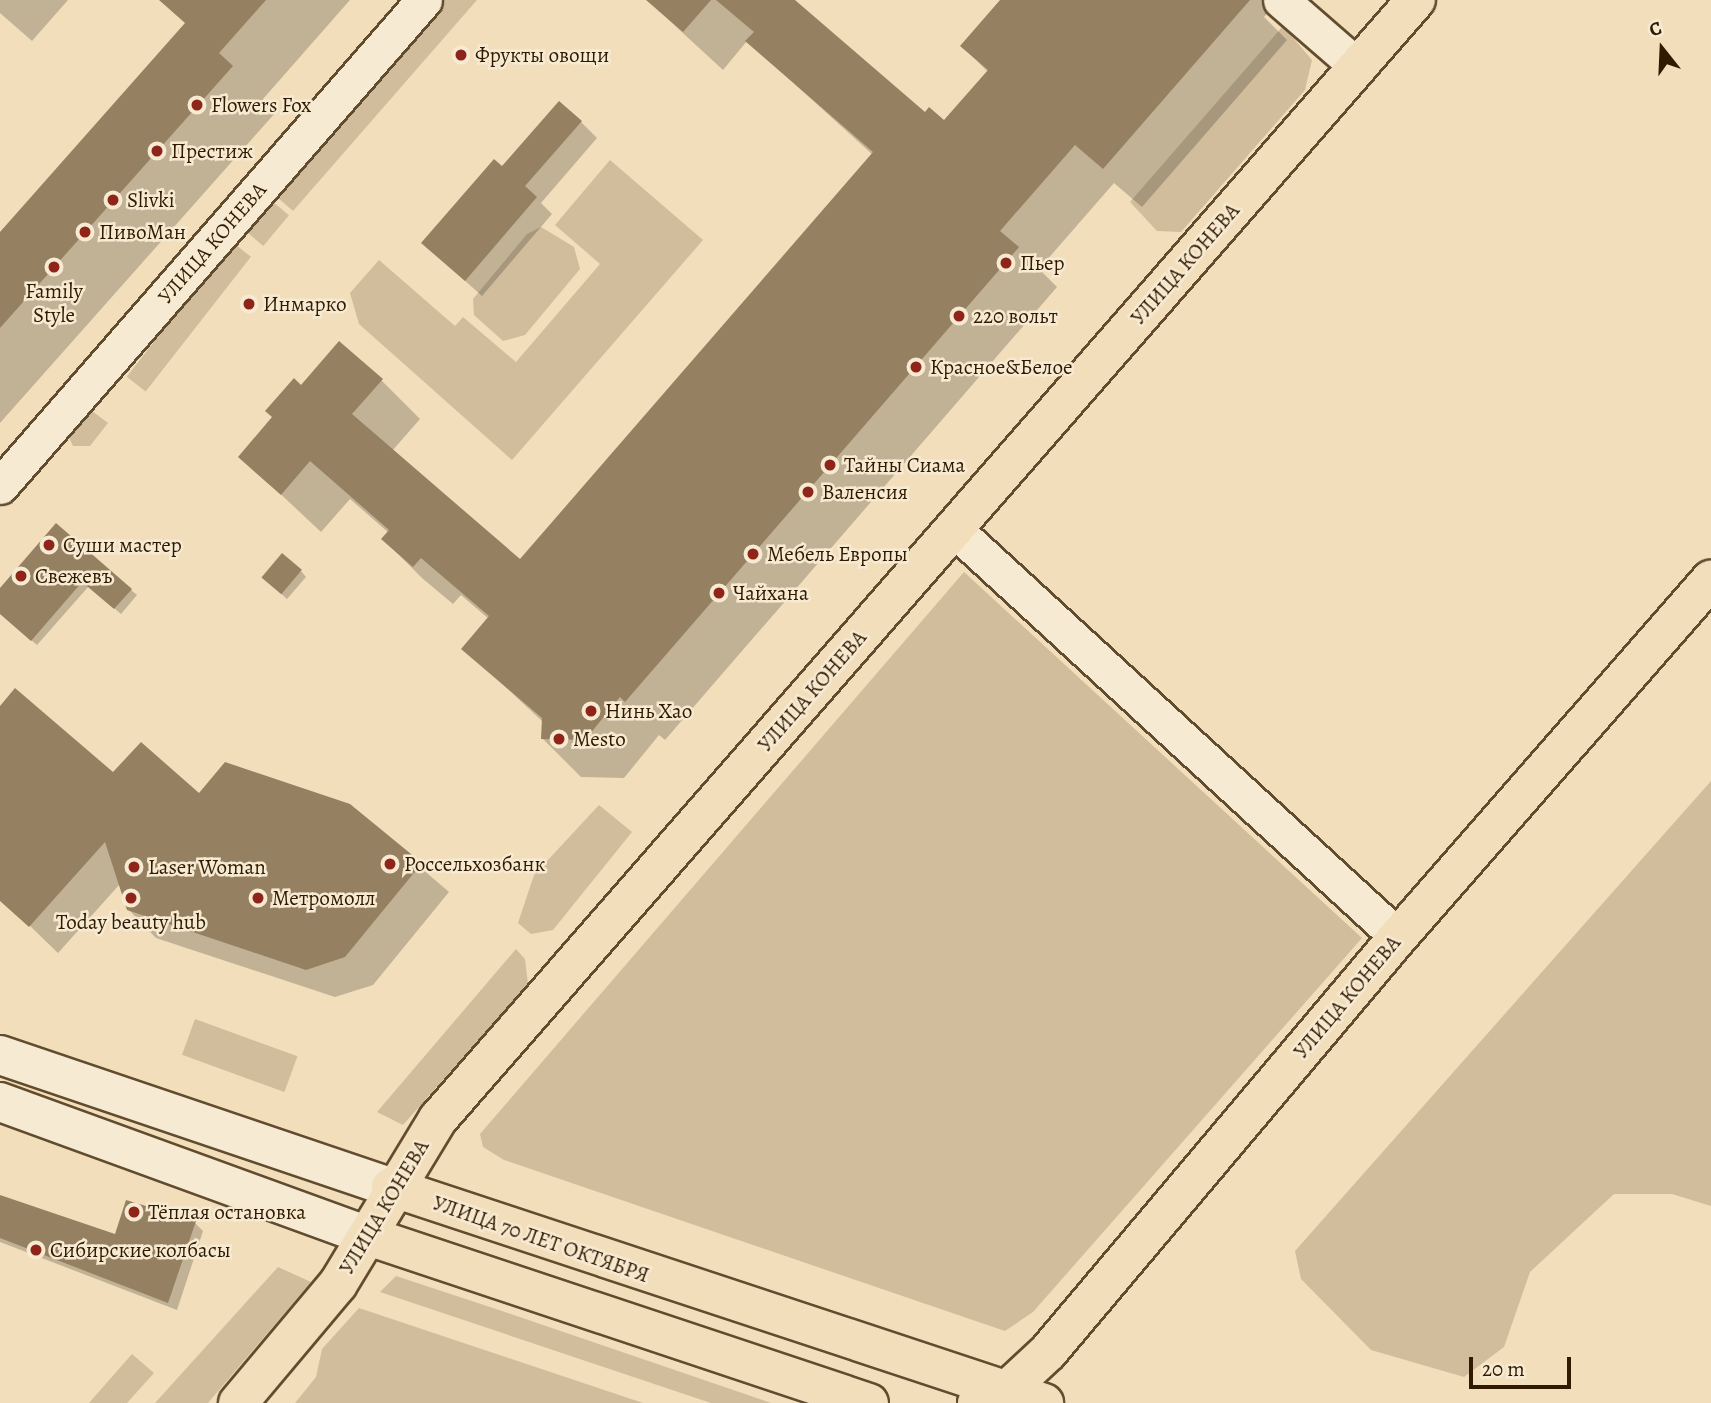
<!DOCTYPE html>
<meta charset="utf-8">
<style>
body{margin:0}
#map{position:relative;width:1711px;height:1403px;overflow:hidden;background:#f2debb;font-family:Alegreya,serif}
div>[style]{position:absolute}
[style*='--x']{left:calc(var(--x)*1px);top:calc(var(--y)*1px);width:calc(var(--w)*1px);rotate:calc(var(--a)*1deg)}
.green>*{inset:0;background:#d1bd9b;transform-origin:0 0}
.shadow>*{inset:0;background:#0003}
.building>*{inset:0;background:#958061;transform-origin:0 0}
.roads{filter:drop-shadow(2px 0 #614c2f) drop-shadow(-2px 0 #614c2f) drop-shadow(0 2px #614c2f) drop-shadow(0 -2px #614c2f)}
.street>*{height:35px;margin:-17.5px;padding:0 17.5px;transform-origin:17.5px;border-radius:17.5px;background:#f7ead3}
.secondary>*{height:38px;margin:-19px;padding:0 19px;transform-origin:19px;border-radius:19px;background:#f7ead3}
.primary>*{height:38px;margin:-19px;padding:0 19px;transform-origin:19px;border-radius:19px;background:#f2debb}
.dots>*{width:19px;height:19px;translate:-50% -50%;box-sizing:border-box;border:4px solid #f7ead3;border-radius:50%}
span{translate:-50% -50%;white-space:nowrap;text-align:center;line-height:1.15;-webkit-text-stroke:5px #f7ead3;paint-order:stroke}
.poi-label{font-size:21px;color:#311b00}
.left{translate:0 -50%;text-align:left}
.street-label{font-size:21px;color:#311b00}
.north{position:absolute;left:1627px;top:14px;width:70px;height:70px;-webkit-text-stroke:5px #f7ead3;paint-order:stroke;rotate:342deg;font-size:19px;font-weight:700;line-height:28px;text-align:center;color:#311b00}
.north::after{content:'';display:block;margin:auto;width:24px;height:32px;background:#311b00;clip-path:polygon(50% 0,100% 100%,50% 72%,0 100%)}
.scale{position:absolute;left:1469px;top:1357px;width:102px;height:32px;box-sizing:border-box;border:4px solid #311b00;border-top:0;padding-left:9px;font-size:21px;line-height:24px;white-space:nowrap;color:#311b00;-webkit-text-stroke:5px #f7ead3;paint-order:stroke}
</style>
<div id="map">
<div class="green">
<i style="clip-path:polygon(441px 0,477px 0,293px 211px,270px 191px)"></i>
<i style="clip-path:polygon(1283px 26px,1312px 60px,1305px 90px,1181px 232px,1157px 231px,1130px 202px)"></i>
<i style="clip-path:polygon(610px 160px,703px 240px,512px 460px,359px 324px,350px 293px,379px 260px,455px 326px,463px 317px,516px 362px,600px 264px,555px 225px)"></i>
<i style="left:266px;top:196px;width:30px;height:40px;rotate:40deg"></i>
<i style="clip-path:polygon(541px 227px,574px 247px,580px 269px,525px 335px,503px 341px,474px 315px,473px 299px,527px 234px)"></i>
<i style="left:232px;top:242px;width:24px;height:171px;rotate:38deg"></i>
<i style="clip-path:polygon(92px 411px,108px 423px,90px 446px,73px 446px,67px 433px)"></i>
<i style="clip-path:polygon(964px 572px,1362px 938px,1033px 1312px,1005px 1331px,504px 1160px,483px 1147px,480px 1134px)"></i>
<i style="clip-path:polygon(1711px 781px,1711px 1206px,1672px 1194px,1614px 1194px,1530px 1272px,1504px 1347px,1464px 1377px,1371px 1350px,1301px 1279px,1295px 1251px)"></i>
<i style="clip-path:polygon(599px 805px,632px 832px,553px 930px,531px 934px,518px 923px,534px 875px)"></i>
<i style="clip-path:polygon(516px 949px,525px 959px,528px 984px,403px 1125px,377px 1112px)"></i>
<i style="left:195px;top:1019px;width:109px;height:38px;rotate:20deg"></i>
<i style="clip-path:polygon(278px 1267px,311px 1282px,208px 1403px,155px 1403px)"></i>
<i style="clip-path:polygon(396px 1276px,496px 1309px,771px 1403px,711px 1403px,380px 1292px)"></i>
<i style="clip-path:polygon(359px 1308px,383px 1316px,643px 1403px,295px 1403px,316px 1377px,322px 1349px)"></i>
<i style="clip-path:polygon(132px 1354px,154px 1373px,127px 1403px,89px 1403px)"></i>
</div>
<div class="shadow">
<i style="clip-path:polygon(0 0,68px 0,32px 41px,0 13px)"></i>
<i style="clip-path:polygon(180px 0,350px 0,263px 99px,276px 112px,0 423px,0 234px,186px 24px)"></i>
<i style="clip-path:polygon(647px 0,793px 0,925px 114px,944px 122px,988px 72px,962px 46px,1002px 0,1279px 0,1264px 17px,1287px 40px,1142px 207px,1114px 183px,1039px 269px,1057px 287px,665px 740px,659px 735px,624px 778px,581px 777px,542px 738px,544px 723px,464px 648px,489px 619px,461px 595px,453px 604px,422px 578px,383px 539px,389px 533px,350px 499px,321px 532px,241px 457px,301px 387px,381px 380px,420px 419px,392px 451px,521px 562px,873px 155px,747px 41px,723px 70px)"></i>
<i style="clip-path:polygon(581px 122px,597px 138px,541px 203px,552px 214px,482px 296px,423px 243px)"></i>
<i style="clip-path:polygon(56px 526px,137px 595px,121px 614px,89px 586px,37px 645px,0 613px,0 590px)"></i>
<i style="clip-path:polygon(301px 571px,306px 577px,287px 599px,269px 583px)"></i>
<i style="clip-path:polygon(0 710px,113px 775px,199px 795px,349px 806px,449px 892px,373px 985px,335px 997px,156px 938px,128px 909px,120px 884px,58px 953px,0 897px)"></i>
<i style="clip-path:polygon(0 1210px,116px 1236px,195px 1223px,203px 1231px,177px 1310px,0 1242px)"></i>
</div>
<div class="building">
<i style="clip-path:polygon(159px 0,266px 0,219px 53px,233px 66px,0 328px,0 232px,185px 23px)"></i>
<i style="clip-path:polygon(646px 0,711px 0,683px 32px)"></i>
<i style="clip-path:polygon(716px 0,795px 0,925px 112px,929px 107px,944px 120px,988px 70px,960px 46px,1000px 0,1250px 0,1103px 169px,1075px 145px,1000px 231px,1019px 247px,625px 702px,620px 697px,585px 740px,541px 739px,542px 718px,461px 649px,489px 616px,421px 558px,413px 567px,381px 539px,389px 530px,310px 461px,281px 495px,238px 457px,272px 417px,265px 411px,294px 378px,301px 385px,339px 341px,383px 379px,352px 414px,520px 559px,873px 152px,745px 41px,754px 32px)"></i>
<i style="clip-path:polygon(559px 101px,582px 121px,525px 186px,537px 197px,465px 281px,421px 243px,494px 159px,502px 166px)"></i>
<i style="clip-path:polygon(56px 523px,132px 589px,114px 609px,82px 582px,31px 641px,0 614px,0 588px)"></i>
<i style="left:282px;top:553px;width:26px;height:32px;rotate:40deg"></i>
<i style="clip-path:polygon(15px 688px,113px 772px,141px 742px,199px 793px,225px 762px,350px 804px,422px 863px,345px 957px,306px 970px,127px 910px,105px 842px,29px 927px,0 901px,0 706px)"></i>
<i style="clip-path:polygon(0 1195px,115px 1234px,126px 1200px,196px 1221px,168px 1303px,0 1238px)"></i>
</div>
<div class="roads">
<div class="street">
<i style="--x:1281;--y:0;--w:102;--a:41"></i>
<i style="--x:0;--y:486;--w:645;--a:-48.9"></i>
<i style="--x:954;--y:529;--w:603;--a:42.58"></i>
</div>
<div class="secondary">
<i style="--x:0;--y:1055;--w:413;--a:18.7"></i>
<i style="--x:0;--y:1102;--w:392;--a:20"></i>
</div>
<div class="primary">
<i style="--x:391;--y:1187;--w:688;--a:18.3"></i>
<i style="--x:368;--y:1236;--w:528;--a:18.43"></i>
<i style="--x:238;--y:1403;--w:155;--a:-50"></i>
<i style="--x:338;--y:1284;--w:193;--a:-58.8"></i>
<i style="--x:438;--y:1119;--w:1486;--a:-48.85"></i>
<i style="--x:977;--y:1403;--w:29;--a:-20"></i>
<i style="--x:1004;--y:1393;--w:60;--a:-43"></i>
<i style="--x:1048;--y:1352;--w:543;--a:-49.86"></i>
<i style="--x:1398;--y:937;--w:475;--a:-48.8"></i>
</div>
</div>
<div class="dots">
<i style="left:461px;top:55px;background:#8f2418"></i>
<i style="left:197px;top:105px;background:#8f2418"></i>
<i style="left:157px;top:151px;background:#8f2418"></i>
<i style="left:113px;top:200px;background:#8f2418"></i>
<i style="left:85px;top:232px;background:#8f2418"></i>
<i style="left:1006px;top:263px;background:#8f2418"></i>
<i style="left:54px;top:267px;background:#8f2418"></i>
<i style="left:249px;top:304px;background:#8f2418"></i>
<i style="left:959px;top:316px;background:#8f2418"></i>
<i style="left:916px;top:367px;background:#8f2418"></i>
<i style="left:830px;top:465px;background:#8f2418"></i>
<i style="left:808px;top:492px;background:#8f2418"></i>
<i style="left:49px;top:545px;background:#8f2418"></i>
<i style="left:753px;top:554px;background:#8f2418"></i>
<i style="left:21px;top:576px;background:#8f2418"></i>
<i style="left:719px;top:593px;background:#8f2418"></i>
<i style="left:591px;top:711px;background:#8f2418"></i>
<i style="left:559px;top:739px;background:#8f2418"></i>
<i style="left:390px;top:864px;background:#8f2418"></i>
<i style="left:134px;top:867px;background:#8f2418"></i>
<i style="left:131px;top:898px;background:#8f2418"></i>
<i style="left:258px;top:898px;background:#8f2418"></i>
<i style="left:134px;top:1212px;background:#8f2418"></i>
<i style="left:36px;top:1250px;background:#8f2418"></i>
</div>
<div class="poi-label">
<span class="left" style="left:475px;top:55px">Фрукты овощи</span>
<span class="left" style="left:211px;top:105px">Flowers Fox</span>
<span class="left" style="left:171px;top:151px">Престиж</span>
<span class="left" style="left:127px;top:200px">Slivki</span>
<span class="left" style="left:99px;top:232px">ПивоМан</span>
<span class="left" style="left:1020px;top:263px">Пьер</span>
<span style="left:54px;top:303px">Family<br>Style</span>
<span class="left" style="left:263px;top:304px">Инмарко</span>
<span class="left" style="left:973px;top:316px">220 вольт</span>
<span class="left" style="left:930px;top:367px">Красное&amp;Белое</span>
<span class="left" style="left:844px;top:465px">Тайны Сиама</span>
<span class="left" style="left:822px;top:492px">Валенсия</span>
<span class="left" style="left:63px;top:545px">Суши мастер</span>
<span class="left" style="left:767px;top:554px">Мебель Европы</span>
<span class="left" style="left:35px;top:576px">Свежевъ</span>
<span class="left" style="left:733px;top:593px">Чайхана</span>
<span class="left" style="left:605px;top:711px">Нинь Хао</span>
<span class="left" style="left:573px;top:739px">Mesto</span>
<span class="left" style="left:404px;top:864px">Россельхозбанк</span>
<span class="left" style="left:148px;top:867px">Laser Woman</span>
<span class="left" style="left:272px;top:898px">Метромолл</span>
<span style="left:131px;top:922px">Today beauty hub</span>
<span class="left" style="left:148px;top:1212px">Тёплая остановка</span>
<span class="left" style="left:50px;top:1250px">Сибирские колбасы</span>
</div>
<div class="street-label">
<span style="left:212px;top:243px;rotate:-49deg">УЛИЦА КОНЕВА</span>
<span style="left:1185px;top:264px;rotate:-49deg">УЛИЦА КОНЕВА</span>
<span style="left:812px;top:691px;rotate:-49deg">УЛИЦА КОНЕВА</span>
<span style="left:1347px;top:997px;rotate:-50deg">УЛИЦА КОНЕВА</span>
<span style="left:384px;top:1207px;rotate:-59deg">УЛИЦА КОНЕВА</span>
<span style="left:541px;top:1239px;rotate:19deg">УЛИЦА 70 ЛЕТ ОКТЯБРЯ</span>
</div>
<div class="north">С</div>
<div class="scale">20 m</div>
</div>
